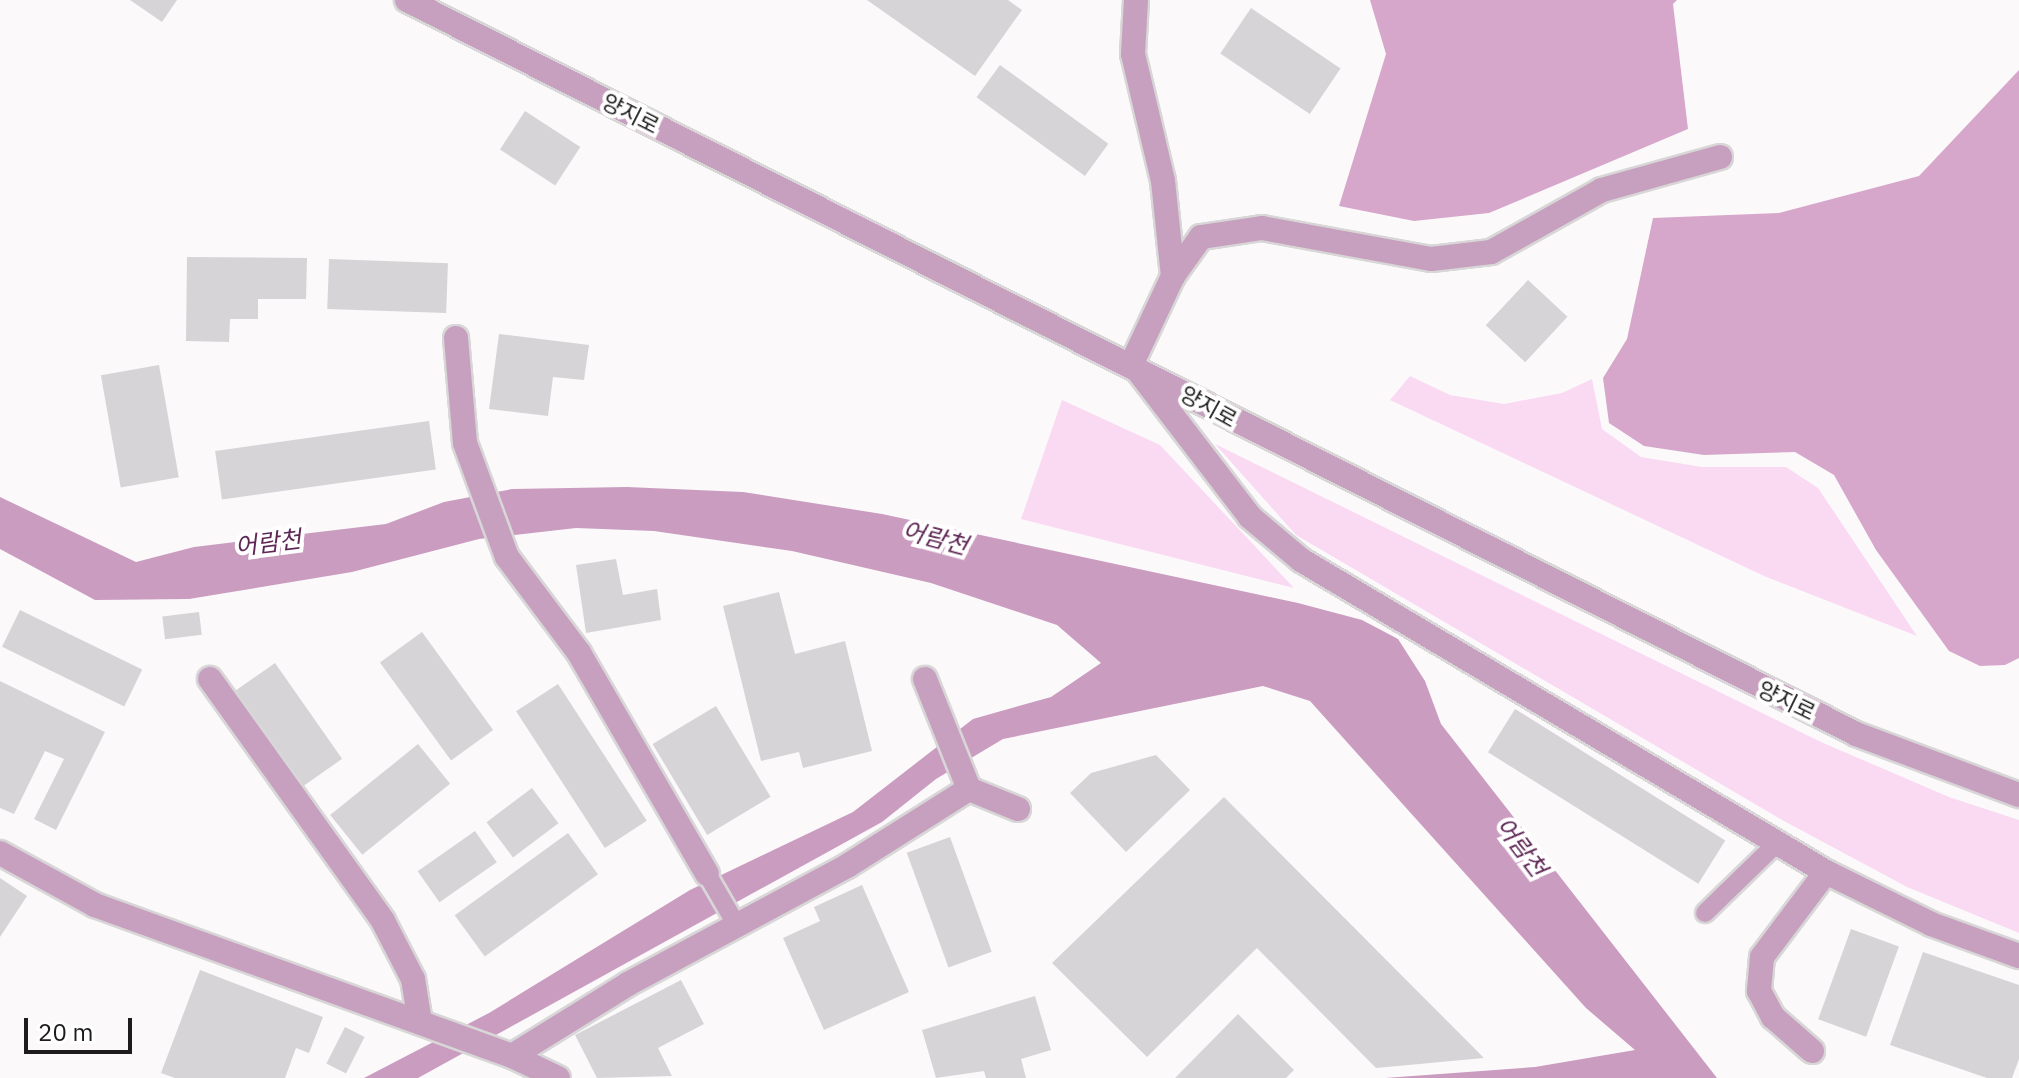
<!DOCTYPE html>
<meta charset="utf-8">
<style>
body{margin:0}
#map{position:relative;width:2019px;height:1078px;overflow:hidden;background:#fcf9fb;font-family:"IBM Plex Sans","Noto Sans KR",sans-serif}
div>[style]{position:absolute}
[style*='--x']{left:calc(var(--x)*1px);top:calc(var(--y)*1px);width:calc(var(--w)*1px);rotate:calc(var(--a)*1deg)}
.green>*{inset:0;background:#fadaf3}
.forest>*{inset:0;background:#d6a7cb}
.water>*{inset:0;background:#ca9cc0}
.building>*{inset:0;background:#d7d4d7;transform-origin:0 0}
.roads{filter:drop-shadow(2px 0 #d8d6d7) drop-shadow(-2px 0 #d8d6d7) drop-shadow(0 2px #d8d6d7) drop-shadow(0 -2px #d8d6d7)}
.service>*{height:18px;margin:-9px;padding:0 9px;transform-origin:9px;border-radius:9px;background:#c6a0be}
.minor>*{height:24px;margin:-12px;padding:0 12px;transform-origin:12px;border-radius:12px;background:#c6a0be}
.tertiary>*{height:24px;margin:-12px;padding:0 12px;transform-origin:12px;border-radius:12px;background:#c6a0be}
span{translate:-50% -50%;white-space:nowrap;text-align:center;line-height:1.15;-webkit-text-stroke:8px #fff;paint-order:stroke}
.street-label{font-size:22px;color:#1d1c1d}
.water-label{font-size:24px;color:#5d2654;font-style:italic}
.scale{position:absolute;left:24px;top:1018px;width:108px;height:36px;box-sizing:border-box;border:4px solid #1d1c1d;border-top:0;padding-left:10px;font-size:24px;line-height:28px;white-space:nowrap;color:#1d1c1d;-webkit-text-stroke:6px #fff;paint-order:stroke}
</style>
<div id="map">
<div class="green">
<i style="clip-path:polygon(1410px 376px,1450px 395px,1504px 404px,1562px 393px,1592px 379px,1602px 429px,1641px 457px,1702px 467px,1786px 467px,1818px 488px,1917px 636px,1764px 576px,1390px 400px)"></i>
<i style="clip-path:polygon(1062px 400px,1160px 445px,1294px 588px,1021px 519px)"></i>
<i style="clip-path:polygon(1215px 444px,1821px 742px,1949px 797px,2019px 820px,2019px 933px,1907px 887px,1784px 821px,1296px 535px)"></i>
</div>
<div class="forest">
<i style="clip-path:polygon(1370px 0,1677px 0,1673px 4px,1688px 129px,1489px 213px,1414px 221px,1339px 206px,1386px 54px)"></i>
<i style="clip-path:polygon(2019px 70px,2019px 658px,2005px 665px,1980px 666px,1949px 651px,1876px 550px,1834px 475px,1795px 452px,1704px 455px,1644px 446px,1609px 423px,1603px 378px,1627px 339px,1653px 218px,1779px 213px,1919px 176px)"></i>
</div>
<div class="water">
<i style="clip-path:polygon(627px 487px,743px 492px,882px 514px,1298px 603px,1362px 620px,1398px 639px,1425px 681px,1441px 724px,1717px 1078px,1385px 1078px,1535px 1067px,1635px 1050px,1586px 1008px,1310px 701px,1263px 686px,1003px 739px,936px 779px,882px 822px,418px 1078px,364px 1078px,489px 1013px,690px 890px,853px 812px,973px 719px,1051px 697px,1101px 663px,1057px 625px,931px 583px,792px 551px,654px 531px,576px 528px,479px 539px,352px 572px,189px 599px,95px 600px,0 549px,0 497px,136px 562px,194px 547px,386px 524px,444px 502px,512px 489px)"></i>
</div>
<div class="building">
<i style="clip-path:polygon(130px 0,177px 0,162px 22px)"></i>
<i style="clip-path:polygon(867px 0,1008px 0,1022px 10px,975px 76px)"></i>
<i style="left:1251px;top:8px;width:108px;height:55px;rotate:34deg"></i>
<i style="left:1000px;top:65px;width:134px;height:40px;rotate:36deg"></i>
<i style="left:525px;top:111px;width:66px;height:46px;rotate:33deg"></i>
<i style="clip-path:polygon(187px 257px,307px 258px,306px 299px,258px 299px,258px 319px,230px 319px,229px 342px,186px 341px)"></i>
<i style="left:329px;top:259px;width:119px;height:50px;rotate:2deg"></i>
<i style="left:1528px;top:280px;width:54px;height:62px;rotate:43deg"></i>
<i style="clip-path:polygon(499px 334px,589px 345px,584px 380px,553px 377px,548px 416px,489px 409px)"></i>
<i style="left:159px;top:365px;width:114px;height:59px;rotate:80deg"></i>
<i style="left:429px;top:421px;width:49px;height:216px;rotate:82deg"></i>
<i style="clip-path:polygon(616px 559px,623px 595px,657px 589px,661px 620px,586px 633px,576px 565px)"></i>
<i style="clip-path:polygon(779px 592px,795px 654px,845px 641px,872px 751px,803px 768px,799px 752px,761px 761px,723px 606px)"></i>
<i style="left:20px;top:610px;width:136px;height:41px;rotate:26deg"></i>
<i style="left:199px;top:612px;width:23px;height:37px;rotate:83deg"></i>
<i style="left:422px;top:632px;width:121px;height:52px;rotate:54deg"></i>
<i style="left:275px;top:663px;width:117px;height:52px;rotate:55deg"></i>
<i style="clip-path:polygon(0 681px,105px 732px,56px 830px,34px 819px,64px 759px,45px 751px,14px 814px,0 808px)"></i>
<i style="left:558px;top:684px;width:163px;height:50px;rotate:57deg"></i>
<i style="left:716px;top:706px;width:106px;height:74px;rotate:59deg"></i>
<i style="left:1515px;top:709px;width:248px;height:51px;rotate:32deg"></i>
<i style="left:418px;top:744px;width:51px;height:113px;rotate:51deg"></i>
<i style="clip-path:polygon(1156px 755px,1190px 790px,1126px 852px,1070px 793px,1091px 773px)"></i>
<i style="left:532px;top:788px;width:44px;height:57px;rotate:53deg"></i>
<i style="clip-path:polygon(1224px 797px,1484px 1058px,1376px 1068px,1257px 948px,1147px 1057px,1052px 963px)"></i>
<i style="left:475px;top:831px;width:38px;height:70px;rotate:55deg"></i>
<i style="left:568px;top:833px;width:51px;height:140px;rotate:54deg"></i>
<i style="left:950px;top:837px;width:122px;height:46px;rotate:70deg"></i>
<i style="clip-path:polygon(0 878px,27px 896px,0 937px)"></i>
<i style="clip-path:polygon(862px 885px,909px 992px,824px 1030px,783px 938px,820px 921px,814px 907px)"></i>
<i style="left:1851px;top:929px;width:51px;height:96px;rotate:20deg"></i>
<i style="clip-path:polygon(1923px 952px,2019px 985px,2019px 1059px,2012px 1078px,1987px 1078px,1890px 1045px)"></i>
<i style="clip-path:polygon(200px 970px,323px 1017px,309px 1053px,296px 1048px,285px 1078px,175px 1078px,161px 1073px)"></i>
<i style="clip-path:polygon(681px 980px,704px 1024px,658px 1048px,672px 1076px,597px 1078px,575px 1035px)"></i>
<i style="clip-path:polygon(1035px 996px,1051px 1050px,1021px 1059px,1026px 1078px,986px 1078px,984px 1071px,936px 1078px,922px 1030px)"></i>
<i style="clip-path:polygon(1238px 1014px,1294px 1070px,1286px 1078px,1175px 1078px)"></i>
<i style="left:345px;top:1027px;width:22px;height:41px;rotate:27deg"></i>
</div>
<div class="roads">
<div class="service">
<i style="--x:707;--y:874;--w:58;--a:59.9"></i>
<i style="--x:1705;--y:913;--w:100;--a:-44.2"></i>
</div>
<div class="minor">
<i style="--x:1136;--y:0;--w:54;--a:93.2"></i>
<i style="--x:1133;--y:54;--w:130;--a:76.7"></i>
<i style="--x:1163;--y:181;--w:96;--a:84"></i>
<i style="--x:1720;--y:157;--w:123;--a:164.4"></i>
<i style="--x:1602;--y:190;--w:127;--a:150.8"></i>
<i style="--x:1491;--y:252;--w:60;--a:173.3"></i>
<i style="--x:1431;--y:259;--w:172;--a:-169.6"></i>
<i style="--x:1262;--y:228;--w:62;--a:171.6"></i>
<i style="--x:1201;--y:237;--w:48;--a:125.7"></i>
<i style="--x:1173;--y:276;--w:96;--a:115.2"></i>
<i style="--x:1132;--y:363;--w:194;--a:52.5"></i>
<i style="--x:1250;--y:517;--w:67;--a:40.1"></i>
<i style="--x:1301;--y:560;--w:611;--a:30.72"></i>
<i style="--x:1826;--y:872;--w:117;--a:26.3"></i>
<i style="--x:1931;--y:924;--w:94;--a:20"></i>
<i style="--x:456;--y:338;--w:105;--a:85.1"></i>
<i style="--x:465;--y:443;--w:121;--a:69.8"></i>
<i style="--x:507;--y:557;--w:120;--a:53.1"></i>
<i style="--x:579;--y:653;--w:255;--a:59.9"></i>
<i style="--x:210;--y:679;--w:297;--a:54.4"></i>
<i style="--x:383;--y:921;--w:65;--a:62.7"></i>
<i style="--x:413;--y:979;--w:44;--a:80.8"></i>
<i style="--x:925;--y:679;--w:118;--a:68.2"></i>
<i style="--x:0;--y:853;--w:108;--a:28.7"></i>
<i style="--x:95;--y:905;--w:443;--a:19.9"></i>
<i style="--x:512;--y:1056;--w:51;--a:25.6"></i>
<i style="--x:1812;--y:1051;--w:52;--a:-138.9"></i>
<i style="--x:1773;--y:1017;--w:30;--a:-118"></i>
<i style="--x:1759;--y:991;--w:34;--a:-85"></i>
<i style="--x:1762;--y:957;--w:106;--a:-53"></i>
<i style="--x:512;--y:1056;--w:137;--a:-31.8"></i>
<i style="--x:628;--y:984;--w:249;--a:-28.3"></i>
<i style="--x:847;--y:866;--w:144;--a:-32.3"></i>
<i style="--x:969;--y:789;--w:53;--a:22.2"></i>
</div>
<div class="tertiary">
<i style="--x:407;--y:0;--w:1624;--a:26.86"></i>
<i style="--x:1856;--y:734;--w:174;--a:20.5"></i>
</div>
</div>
<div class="street-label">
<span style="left:631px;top:113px;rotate:27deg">양지로</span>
<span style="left:1209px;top:406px;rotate:29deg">양지로</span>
<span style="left:1787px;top:700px;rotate:26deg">양지로</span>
</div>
<div class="water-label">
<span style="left:935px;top:538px;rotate:15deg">어람천</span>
<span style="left:268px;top:543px;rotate:-7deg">어람천</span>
<span style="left:1521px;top:847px;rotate:53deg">어람천</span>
</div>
<div class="scale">20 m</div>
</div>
